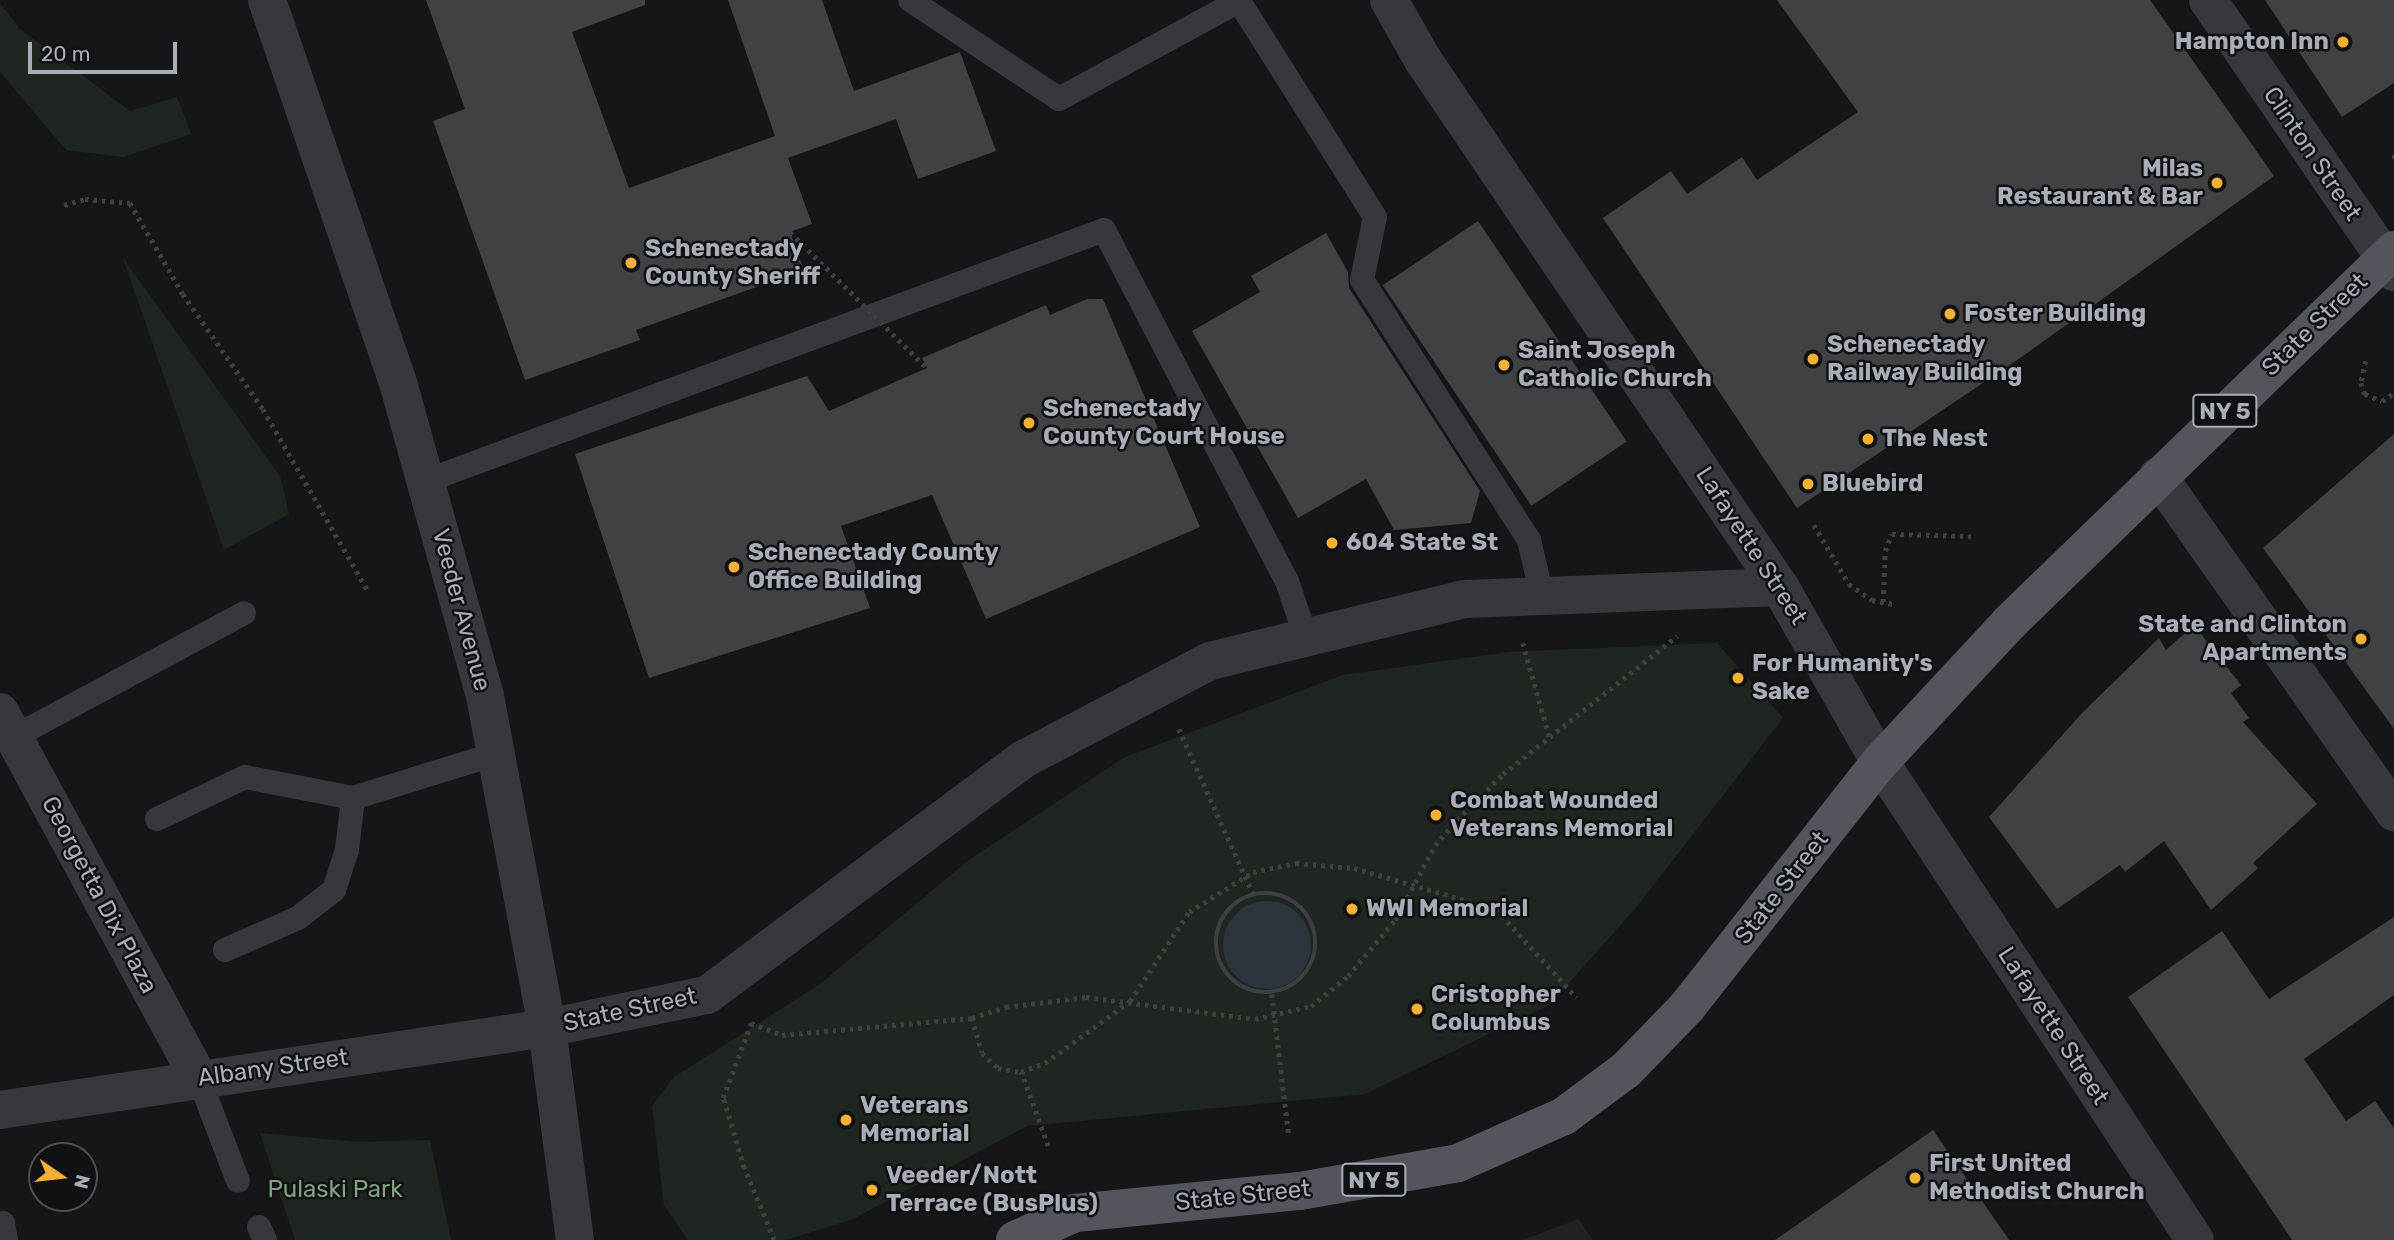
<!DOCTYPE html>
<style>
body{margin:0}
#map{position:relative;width:2394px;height:1240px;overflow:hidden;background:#161618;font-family:Rubik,sans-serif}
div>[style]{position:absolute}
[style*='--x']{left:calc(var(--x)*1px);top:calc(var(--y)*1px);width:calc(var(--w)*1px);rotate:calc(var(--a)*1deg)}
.built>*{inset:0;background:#222225}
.green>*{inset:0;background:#1e261f}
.water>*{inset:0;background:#2c353c}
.round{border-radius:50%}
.building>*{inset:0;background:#404145;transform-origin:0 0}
.path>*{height:4.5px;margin-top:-2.25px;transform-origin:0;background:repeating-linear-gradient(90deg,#3d3f44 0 3.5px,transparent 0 8.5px)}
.path>.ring{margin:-2.25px;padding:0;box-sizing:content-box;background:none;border:4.5px solid #3d3f44;border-radius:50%}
.service>*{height:24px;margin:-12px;padding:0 12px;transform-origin:12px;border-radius:12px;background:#37383d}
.minor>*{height:38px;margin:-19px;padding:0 19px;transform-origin:19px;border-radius:19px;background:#37383d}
.tertiary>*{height:38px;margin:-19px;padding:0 19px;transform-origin:19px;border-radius:19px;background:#37383d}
.primary>*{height:38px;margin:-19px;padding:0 19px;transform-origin:19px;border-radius:19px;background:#53555c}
.path-bridge>*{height:4.5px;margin-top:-2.25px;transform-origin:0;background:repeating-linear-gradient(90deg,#3d3f44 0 3.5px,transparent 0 8.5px)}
.dots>*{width:19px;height:19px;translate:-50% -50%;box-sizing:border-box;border:4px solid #111113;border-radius:50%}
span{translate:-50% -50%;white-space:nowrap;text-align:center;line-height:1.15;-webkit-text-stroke:5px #111113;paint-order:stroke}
.shield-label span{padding:2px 5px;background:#111113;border:2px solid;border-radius:5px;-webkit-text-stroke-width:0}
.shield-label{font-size:23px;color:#a8adb8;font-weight:700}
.poi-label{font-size:24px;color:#a8adb8;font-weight:700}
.right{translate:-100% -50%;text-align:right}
.left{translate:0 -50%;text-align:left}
.street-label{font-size:24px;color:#a8adb8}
.park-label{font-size:24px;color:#7fa381}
.north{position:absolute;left:28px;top:1142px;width:70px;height:70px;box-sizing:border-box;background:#111113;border:2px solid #4d4f55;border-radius:50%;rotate:104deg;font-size:19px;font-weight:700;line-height:28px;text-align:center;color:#a8adb8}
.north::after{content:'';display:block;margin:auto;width:24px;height:32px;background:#f2b134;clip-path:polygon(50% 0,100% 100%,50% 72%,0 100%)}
.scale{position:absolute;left:28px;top:42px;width:149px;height:32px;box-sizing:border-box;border:4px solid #a8adb8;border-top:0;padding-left:9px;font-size:21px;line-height:24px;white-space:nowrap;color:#a8adb8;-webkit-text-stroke:5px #111113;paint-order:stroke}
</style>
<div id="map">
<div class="built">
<i style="clip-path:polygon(1578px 1219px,1593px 1240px,1523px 1240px)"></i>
</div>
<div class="green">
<i style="clip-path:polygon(0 3px,20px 29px,130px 111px,177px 97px,191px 134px,123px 157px,66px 150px,0 72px)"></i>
<i style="clip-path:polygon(123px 258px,280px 476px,289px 514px,224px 550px)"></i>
<i style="clip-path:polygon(1717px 643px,1783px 718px,1635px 909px,1549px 1005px,1365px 1094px,1027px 1126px,853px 1219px,786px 1240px,688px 1240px,664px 1205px,652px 1106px,674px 1077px,820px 984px,970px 859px,1125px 757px,1343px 675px,1508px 652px)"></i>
<i style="clip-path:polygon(260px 1133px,358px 1142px,430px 1140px,451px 1240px,295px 1240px)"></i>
</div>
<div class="water">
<i class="round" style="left:1223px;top:901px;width:88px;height:88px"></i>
</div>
<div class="building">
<i style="clip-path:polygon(426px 0,645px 0,645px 5px,572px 32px,629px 188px,775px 136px,728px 0,822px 0,854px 91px,960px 52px,996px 151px,918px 179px,896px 119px,788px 158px,812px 224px,790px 232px,804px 270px,636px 330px,640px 340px,525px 380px,433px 121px,465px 109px)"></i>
<i style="clip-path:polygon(1777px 0,2150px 0,2274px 176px,2023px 356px,1797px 508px,1603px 218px,1671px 171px,1687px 194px,1742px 157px,1757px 180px,1858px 112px)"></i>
<i style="clip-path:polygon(2265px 0,2394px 0,2394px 83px,2342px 117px)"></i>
<i style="left:1478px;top:221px;width:266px;height:115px;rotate:56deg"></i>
<i style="clip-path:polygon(1326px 233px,1348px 272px,1349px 288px,1480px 491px,1471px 523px,1394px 530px,1366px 479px,1298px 518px,1192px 331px,1260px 292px,1251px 276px)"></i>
<i style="clip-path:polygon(1087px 299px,1103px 299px,1200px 527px,986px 619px,932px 495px,841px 526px,870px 608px,649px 678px,575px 454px,807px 376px,829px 411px,927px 368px,922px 358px,1046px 305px,1050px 315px)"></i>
<i style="clip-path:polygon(2394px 434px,2394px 729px,2263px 548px)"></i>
<i style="clip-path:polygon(2194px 625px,2241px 685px,2231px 693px,2249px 718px,2243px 722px,2317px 804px,2253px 863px,2258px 868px,2211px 910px,2164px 841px,2125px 872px,2120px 865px,2057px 909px,1989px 817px,2083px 712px,2159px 638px,2166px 650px)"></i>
<i style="clip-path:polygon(2394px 917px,2394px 995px,2304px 1059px,2346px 1121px,2375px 1101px,2394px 1128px,2394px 1240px,2292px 1240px,2128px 997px,2222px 931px,2269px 999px)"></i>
<i style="clip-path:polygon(1933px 1130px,2009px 1240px,1775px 1240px)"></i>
</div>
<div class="path">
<i style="--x:2392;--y:157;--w:2;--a:0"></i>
<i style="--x:64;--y:205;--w:22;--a:-16"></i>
<i style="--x:85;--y:199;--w:45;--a:5.1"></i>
<i style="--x:130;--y:203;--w:105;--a:59.8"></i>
<i style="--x:183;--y:294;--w:140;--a:55.2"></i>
<i style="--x:263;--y:409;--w:208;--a:60"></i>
<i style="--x:2366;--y:361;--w:23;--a:103"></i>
<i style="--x:2361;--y:383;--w:12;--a:70"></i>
<i style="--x:2365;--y:394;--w:18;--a:22"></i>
<i style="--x:2382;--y:401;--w:14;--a:-34"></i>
<i style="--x:1814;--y:525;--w:69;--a:59.3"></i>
<i style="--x:1849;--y:584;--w:28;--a:35"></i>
<i style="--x:1872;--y:600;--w:25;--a:11"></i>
<i style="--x:1883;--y:602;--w:51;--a:-87.8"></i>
<i style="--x:1885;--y:551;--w:18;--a:-68"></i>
<i style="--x:1892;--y:534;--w:79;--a:1.5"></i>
<i style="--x:1523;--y:643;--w:100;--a:74.3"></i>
<i style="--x:1179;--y:729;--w:181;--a:65.8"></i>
<i class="ring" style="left:1216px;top:893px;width:95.5px;height:95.5px"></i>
<i style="--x:1272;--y:994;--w:144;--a:83.2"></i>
<i style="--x:972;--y:1018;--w:36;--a:74"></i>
<i style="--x:982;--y:1053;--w:22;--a:43"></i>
<i style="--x:998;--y:1068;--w:23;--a:10"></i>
<i style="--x:1048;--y:1146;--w:79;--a:-110"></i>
<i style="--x:1021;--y:1072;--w:26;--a:-21"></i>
<i style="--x:1045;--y:1063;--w:105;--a:-36.1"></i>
<i style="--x:1130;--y:1001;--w:107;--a:-56.5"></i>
<i style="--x:1189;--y:912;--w:75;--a:-32"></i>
<i style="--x:1253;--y:872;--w:44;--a:-11.8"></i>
<i style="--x:1296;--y:863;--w:58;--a:4.9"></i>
<i style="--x:1354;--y:868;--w:148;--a:16.1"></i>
<i style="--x:1496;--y:909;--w:120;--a:47.7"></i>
<i style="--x:774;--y:1240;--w:78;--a:-112.6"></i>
<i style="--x:744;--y:1168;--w:73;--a:-106.7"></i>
<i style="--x:723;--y:1098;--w:80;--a:-69.5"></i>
<i style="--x:751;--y:1023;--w:33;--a:21"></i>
<i style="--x:782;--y:1035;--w:191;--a:-5.1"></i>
<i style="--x:972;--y:1018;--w:36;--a:-18"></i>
<i style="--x:1006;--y:1007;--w:81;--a:-7.1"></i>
<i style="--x:1086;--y:997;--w:170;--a:7.4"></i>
<i style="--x:1255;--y:1019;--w:57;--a:-13.1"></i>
<i style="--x:1311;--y:1006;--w:48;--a:-39"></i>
<i style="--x:1348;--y:976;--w:73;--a:-50"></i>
<i style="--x:1395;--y:920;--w:85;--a:-61.9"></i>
<i style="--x:1435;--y:845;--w:42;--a:-47.9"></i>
<i style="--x:1463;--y:814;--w:57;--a:-45"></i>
<i style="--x:1503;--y:774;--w:222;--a:-38.4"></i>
</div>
<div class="service">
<i style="--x:910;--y:0;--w:179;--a:33.6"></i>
<i style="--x:1059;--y:99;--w:205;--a:-28.6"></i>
<i style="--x:1239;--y:1;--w:255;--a:57.8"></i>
<i style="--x:1375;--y:217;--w:64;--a:101.7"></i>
<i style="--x:1362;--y:280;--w:309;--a:57.3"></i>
<i style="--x:1529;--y:540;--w:57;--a:76.9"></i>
<i style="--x:426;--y:481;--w:723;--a:-20.31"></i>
<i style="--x:1104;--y:230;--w:396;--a:62.5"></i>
<i style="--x:1287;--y:581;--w:60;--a:71.6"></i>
<i style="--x:14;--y:737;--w:261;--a:-28.3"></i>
<i style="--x:157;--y:819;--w:98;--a:-25.5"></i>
<i style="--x:245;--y:777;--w:110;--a:11"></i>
<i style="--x:353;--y:798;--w:149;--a:-17.2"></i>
<i style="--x:225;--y:950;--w:80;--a:-23.7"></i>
<i style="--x:298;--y:918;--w:46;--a:-37.9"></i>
<i style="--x:334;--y:890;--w:42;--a:-72"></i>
<i style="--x:347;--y:850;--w:52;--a:-83.4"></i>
<i style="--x:199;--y:1079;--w:109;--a:69.1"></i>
<i style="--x:3;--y:1223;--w:17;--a:80"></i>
<i style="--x:259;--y:1227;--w:14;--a:65"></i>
</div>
<div class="minor">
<i style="--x:1389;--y:0;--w:69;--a:60.5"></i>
<i style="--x:1423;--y:60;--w:637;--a:55.89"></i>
<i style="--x:2158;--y:476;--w:411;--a:54.9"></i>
<i style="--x:0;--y:712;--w:417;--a:61.5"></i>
</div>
<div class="tertiary">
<i style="--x:267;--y:0;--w:408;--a:71.1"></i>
<i style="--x:399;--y:386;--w:322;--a:74.5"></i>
<i style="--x:485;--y:696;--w:338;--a:79.4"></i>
<i style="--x:547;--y:1028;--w:214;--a:82.5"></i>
<i style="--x:2208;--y:0;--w:330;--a:55.6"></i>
<i style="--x:0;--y:1110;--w:553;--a:-8.53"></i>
<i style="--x:547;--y:1028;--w:163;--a:-11.7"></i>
<i style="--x:707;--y:995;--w:395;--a:-36.7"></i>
<i style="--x:1024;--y:759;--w:210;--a:-27.8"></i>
<i style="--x:1210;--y:661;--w:262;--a:-13.7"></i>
<i style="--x:1465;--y:599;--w:315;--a:-2.2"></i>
<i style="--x:1780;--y:587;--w:202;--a:60.3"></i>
<i style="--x:1880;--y:762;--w:572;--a:56.62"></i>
</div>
<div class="primary">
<i style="--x:1015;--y:1240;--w:66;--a:-24.2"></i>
<i style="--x:1075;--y:1213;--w:226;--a:-5.6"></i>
<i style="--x:1300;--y:1191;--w:160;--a:-10"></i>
<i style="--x:1458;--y:1163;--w:116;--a:-23.9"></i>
<i style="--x:1564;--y:1116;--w:77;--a:-36.6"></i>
<i style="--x:1626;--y:1070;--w:88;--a:-45.9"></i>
<i style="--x:1687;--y:1007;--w:312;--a:-51.8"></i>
<i style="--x:1880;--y:762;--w:190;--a:-47.1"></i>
<i style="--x:2009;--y:623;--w:536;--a:-44.09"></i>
</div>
<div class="path-bridge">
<i style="--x:790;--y:232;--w:193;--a:44.8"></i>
</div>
<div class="dots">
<i style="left:2343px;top:42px;background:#f2b134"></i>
<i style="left:2217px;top:183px;background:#f2b134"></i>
<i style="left:631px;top:263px;background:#f2b134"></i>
<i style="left:1950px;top:314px;background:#f2b134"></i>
<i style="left:1813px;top:359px;background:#f2b134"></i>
<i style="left:1504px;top:365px;background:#f2b134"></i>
<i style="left:1029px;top:423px;background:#f2b134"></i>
<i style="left:1868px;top:439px;background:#f2b134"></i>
<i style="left:1808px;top:484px;background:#f2b134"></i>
<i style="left:1332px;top:543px;background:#f2b134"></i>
<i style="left:734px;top:567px;background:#f2b134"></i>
<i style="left:2361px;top:639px;background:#f2b134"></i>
<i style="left:1738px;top:678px;background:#f2b134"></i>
<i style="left:1436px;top:815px;background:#f2b134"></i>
<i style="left:1352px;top:909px;background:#f2b134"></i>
<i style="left:1417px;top:1009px;background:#f2b134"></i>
<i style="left:846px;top:1120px;background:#f2b134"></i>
<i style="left:1915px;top:1178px;background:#f2b134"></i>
<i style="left:872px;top:1190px;background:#f2b134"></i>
</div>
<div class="shield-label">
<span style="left:2225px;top:411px">NY 5</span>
<span style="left:1374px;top:1180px">NY 5</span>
</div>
<div class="poi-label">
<span class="right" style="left:2329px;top:42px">Hampton Inn</span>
<span class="right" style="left:2203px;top:183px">Milas<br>Restaurant &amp; Bar</span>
<span class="left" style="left:645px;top:263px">Schenectady<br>County Sheriff</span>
<span class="left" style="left:1964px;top:314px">Foster Building</span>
<span class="left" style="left:1827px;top:359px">Schenectady<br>Railway Building</span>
<span class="left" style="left:1518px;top:365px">Saint Joseph<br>Catholic Church</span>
<span class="left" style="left:1043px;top:423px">Schenectady<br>County Court House</span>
<span class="left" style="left:1882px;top:439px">The Nest</span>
<span class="left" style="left:1822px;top:484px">Bluebird</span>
<span class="left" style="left:1346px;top:543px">604 State St</span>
<span class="left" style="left:748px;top:567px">Schenectady County<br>Office Building</span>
<span class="right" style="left:2347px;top:639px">State and Clinton<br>Apartments</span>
<span class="left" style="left:1752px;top:678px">For Humanity's<br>Sake</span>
<span class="left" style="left:1450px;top:815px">Combat Wounded<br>Veterans Memorial</span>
<span class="left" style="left:1366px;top:909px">WWI Memorial</span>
<span class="left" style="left:1431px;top:1009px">Cristopher<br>Columbus</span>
<span class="left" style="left:860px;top:1120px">Veterans<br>Memorial</span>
<span class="left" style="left:1929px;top:1178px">First United<br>Methodist Church</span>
<span class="left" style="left:886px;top:1190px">Veeder/Nott<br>Terrace (BusPlus)</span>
</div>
<div class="street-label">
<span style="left:2312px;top:154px;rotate:56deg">Clinton Street</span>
<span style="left:2315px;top:325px;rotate:-44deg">State Street</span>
<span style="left:1751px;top:546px;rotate:57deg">Lafayette Street</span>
<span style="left:461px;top:610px;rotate:75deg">Veeder Avenue</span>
<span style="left:1782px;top:888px;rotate:-52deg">State Street</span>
<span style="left:99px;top:895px;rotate:62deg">Georgetta Dix Plaza</span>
<span style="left:630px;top:1010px;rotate:-12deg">State Street</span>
<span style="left:2053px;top:1026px;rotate:57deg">Lafayette Street</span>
<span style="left:273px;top:1068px;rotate:-8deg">Albany Street</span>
<span style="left:1243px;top:1196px;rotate:-6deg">State Street</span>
</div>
<div class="park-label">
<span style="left:335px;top:1190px">Pulaski Park</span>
</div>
<div class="north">N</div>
<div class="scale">20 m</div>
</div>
